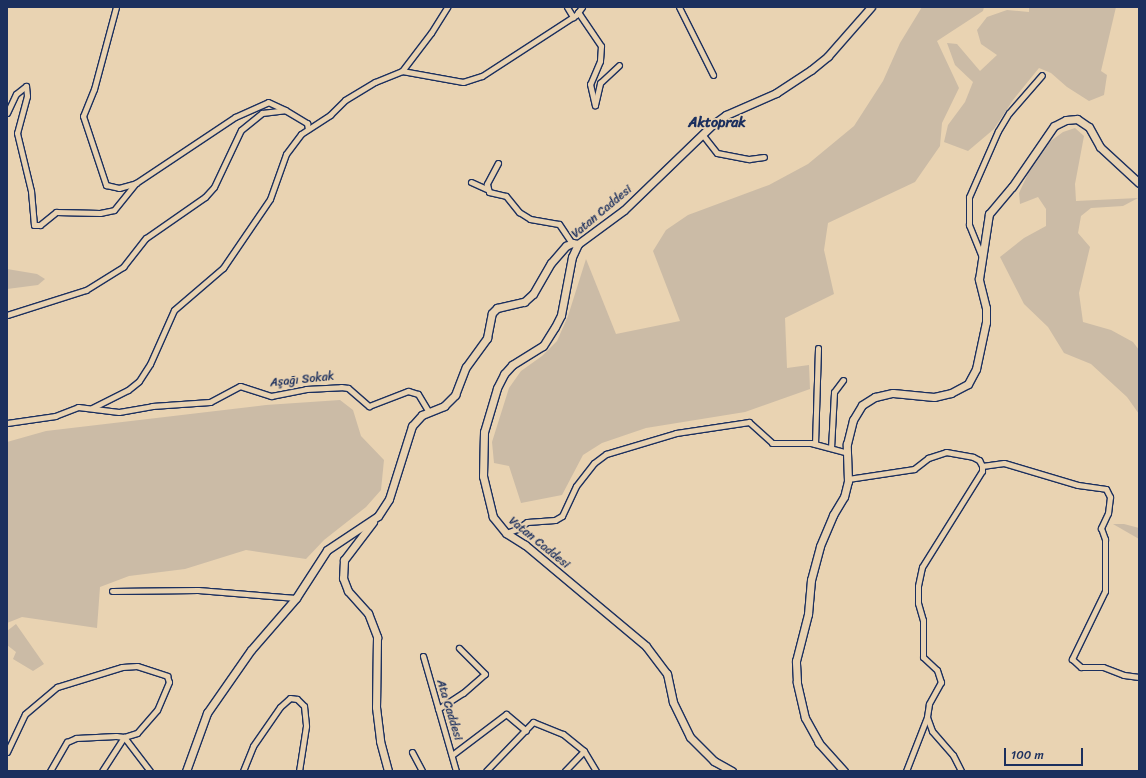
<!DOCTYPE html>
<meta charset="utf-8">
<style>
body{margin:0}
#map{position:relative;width:1146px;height:778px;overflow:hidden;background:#e9d3b2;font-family:Sriracha,sans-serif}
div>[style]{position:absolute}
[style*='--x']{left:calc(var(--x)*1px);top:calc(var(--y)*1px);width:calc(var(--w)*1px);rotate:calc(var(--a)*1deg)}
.green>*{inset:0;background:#cbbba6}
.roads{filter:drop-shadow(1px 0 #1b2f5e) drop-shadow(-1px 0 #1b2f5e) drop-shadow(0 1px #1b2f5e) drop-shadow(0 -1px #1b2f5e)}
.street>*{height:5px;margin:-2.5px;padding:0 2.5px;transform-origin:2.5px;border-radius:2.5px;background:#e9d3b2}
.secondary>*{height:7px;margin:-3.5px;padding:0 3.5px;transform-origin:3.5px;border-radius:3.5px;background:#e9d3b2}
span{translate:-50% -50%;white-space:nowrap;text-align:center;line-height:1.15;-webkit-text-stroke:3.5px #e9d3b2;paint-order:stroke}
.street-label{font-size:12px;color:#1b2f5e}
.quarter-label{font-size:14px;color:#1b2f5e;font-weight:700}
.frame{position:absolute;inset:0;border:8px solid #1b2f5e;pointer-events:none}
.scale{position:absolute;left:1004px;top:748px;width:79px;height:18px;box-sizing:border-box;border:2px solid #1b2f5e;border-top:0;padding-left:5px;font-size:12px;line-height:14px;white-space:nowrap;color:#1b2f5e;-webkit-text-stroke:3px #e9d3b2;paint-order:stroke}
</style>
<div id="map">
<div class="green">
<i style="clip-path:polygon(922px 7px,984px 7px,983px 11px,937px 41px,959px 88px,942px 123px,940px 146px,915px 182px,828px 223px,824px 250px,834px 294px,785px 318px,787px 368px,809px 365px,810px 389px,745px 412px,646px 428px,602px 443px,583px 455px,562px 495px,521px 503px,509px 466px,494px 463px,492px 442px,509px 388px,521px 371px,542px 356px,557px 341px,568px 316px,586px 259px,616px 334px,680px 321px,653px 251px,666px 230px,688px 215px,769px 185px,808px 164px,854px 126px,883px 81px,900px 43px)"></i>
<i style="clip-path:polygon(1029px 7px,1116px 7px,1101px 71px,1107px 75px,1104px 95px,1089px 101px,1067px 87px,1051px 73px,1039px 68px,1013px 100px,994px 129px,968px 151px,944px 142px,948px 125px,965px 102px,973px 82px,955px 65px,947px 43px,957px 44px,980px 71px,997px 55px,981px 44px,977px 30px,987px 17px,1007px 10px,1029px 12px)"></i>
<i style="clip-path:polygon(1075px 128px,1084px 136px,1075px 184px,1076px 201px,1138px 198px,1123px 206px,1091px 208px,1081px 216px,1078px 233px,1090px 247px,1079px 293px,1083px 322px,1111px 330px,1133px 342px,1139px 350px,1139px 414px,1127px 397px,1091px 364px,1064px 353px,1048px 327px,1024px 304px,1000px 257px,1024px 238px,1046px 226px,1046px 209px,1038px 197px,1020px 204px,1019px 193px,1031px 167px,1048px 143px,1063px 132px)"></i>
<i style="clip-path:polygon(7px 269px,37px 274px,45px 279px,38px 285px,7px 289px)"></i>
<i style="clip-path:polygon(340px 400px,353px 410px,361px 436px,384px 460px,381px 490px,366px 507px,324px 540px,306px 559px,246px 550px,185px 569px,129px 576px,100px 587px,97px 628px,22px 617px,7px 623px,7px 442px,46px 431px,266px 405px)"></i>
<i style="clip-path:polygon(1113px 524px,1124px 524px,1139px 528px,1139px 539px)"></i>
<i style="clip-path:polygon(16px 624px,44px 664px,33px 671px,13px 659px,16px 652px,7px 645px,7px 631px)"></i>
</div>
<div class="roads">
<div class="street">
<i style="--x:116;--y:7;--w:85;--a:105"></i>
<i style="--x:94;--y:89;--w:29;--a:112"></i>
<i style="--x:83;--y:116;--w:73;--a:71.6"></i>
<i style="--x:106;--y:185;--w:13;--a:13"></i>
<i style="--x:119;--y:188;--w:18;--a:-16"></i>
<i style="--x:567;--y:7;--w:12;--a:59"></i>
<i style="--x:679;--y:7;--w:76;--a:63.4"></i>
<i style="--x:578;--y:12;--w:41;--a:55.9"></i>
<i style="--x:601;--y:46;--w:15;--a:94"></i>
<i style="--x:600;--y:61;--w:25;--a:113"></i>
<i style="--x:590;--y:84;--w:22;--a:77"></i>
<i style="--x:595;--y:105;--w:23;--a:-77"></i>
<i style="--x:600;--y:83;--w:26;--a:-43"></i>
<i style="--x:402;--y:71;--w:62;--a:10.2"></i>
<i style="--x:463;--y:82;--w:20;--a:-18"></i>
<i style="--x:482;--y:76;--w:112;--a:-33"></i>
<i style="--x:576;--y:15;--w:10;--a:-53"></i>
<i style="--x:7;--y:113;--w:21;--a:-65"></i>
<i style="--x:16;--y:94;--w:13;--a:-39"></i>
<i style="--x:26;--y:86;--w:10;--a:84"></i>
<i style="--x:27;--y:96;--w:38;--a:105"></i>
<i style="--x:17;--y:133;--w:60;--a:76.4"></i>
<i style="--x:31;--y:191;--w:34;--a:85"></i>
<i style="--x:34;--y:225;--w:6;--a:0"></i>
<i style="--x:40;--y:225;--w:21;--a:-39"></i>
<i style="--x:56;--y:212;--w:44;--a:1.3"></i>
<i style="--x:100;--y:213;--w:14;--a:-12"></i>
<i style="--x:114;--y:210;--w:35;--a:-51"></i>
<i style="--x:136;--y:183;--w:119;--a:-33.7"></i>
<i style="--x:235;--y:117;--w:36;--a:-24"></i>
<i style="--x:268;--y:102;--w:19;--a:25"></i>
<i style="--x:702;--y:134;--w:24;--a:52"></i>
<i style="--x:717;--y:153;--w:33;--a:11"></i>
<i style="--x:749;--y:159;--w:15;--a:-8"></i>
<i style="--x:498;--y:163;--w:24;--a:118"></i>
<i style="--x:487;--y:184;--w:8;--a:76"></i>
<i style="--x:489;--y:192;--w:17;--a:13"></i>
<i style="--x:506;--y:196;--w:21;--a:51"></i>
<i style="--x:519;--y:212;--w:13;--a:32"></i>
<i style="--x:530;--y:219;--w:29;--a:10"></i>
<i style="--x:559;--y:224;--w:23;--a:56"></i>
<i style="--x:471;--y:182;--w:17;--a:24"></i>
<i style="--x:982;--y:257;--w:35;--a:-112"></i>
<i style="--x:969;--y:225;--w:28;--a:-90"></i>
<i style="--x:969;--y:197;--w:72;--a:-66.3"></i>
<i style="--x:998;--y:131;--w:21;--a:-59"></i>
<i style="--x:1009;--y:113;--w:50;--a:-49"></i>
<i style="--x:7;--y:315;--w:83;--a:-17.6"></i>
<i style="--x:86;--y:290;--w:44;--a:-31.9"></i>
<i style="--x:123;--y:267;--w:37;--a:-52"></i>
<i style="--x:146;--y:238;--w:72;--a:-34.8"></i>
<i style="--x:205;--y:197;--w:13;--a:-48"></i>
<i style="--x:214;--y:187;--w:63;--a:-64.7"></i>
<i style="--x:241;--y:130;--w:27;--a:-39"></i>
<i style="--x:262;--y:113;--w:23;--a:-7"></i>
<i style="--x:285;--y:110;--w:26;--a:31"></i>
<i style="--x:307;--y:123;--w:6;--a:81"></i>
<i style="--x:92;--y:408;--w:40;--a:-26.6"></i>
<i style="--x:128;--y:390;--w:14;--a:-39"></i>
<i style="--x:139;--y:381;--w:20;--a:-57"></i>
<i style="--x:150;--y:364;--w:59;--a:-66"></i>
<i style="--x:174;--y:310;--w:65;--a:-40.6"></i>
<i style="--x:223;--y:268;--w:83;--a:-55.7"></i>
<i style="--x:270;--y:199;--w:48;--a:-70.4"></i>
<i style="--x:286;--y:154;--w:25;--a:-53"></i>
<i style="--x:301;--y:134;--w:35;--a:-33"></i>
<i style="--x:330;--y:115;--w:21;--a:-45"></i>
<i style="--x:345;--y:100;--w:35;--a:-31"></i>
<i style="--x:375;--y:82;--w:29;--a:-22"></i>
<i style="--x:402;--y:71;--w:48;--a:-52.7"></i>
<i style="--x:431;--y:33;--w:31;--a:-58"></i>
<i style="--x:7;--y:423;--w:49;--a:-8.3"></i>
<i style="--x:55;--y:416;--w:25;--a:-21"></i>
<i style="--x:78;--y:407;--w:41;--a:7"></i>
<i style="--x:119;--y:412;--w:34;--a:-10"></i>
<i style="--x:152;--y:406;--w:58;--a:-3.9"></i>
<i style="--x:210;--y:402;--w:34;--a:-28"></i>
<i style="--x:240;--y:386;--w:33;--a:18"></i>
<i style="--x:271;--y:396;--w:36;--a:-11"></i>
<i style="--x:306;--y:389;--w:35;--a:-3"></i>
<i style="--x:341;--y:387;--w:7;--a:8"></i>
<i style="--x:348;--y:388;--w:28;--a:41"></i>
<i style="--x:369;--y:406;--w:42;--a:-21"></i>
<i style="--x:408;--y:391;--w:10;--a:17"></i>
<i style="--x:418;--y:394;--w:21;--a:59"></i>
<i style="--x:815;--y:444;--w:96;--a:-88.2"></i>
<i style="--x:831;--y:448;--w:56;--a:-86.9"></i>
<i style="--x:834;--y:392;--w:15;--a:-53"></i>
<i style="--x:982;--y:466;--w:22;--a:-8"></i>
<i style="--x:1004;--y:463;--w:77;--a:16.6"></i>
<i style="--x:1078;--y:485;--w:28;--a:8"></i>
<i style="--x:1106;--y:489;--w:9;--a:63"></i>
<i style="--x:1110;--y:497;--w:16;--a:97"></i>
<i style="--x:1108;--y:513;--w:17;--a:115"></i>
<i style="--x:1101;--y:528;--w:12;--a:70"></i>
<i style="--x:1105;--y:539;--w:52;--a:90"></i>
<i style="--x:1105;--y:591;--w:76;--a:115.9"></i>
<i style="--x:1072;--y:659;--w:12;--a:42"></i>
<i style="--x:1081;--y:667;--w:22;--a:0"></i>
<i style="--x:1103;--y:667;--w:22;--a:21"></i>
<i style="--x:1124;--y:675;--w:15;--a:8"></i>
<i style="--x:848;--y:479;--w:67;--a:-8.6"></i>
<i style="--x:914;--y:469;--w:18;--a:-38"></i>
<i style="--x:928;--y:458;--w:19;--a:-18"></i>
<i style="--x:946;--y:452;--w:27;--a:10"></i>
<i style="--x:973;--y:457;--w:7;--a:27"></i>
<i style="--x:979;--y:460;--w:7;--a:63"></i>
<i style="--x:982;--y:466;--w:5;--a:90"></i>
<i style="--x:982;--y:471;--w:113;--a:122"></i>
<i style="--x:922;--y:567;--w:19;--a:102"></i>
<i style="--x:918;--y:586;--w:17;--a:90"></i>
<i style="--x:918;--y:603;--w:18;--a:74"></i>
<i style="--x:923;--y:620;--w:37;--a:90"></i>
<i style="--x:923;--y:657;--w:19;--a:43"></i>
<i style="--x:937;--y:670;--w:13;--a:72"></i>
<i style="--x:941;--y:682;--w:25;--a:119"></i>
<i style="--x:929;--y:704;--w:13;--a:99"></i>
<i style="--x:927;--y:717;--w:15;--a:70"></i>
<i style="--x:932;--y:731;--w:32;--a:49"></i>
<i style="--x:953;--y:755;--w:18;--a:63"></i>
<i style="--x:506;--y:533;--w:12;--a:-20"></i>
<i style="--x:517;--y:529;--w:12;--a:-35"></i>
<i style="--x:527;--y:522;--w:28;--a:-4"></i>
<i style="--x:555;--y:520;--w:8;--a:-30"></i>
<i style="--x:562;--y:516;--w:33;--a:-65"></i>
<i style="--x:576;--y:486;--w:29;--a:-52"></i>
<i style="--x:594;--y:463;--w:15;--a:-37"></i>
<i style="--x:606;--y:454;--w:73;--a:-16.7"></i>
<i style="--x:676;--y:433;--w:74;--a:-8.6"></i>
<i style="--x:749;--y:422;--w:31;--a:42"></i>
<i style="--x:772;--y:443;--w:39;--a:0"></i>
<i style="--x:811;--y:443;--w:38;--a:15"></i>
<i style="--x:112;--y:591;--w:86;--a:-0.7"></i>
<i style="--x:198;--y:590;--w:98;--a:4.7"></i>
<i style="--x:423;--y:656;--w:120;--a:74"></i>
<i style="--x:438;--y:709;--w:30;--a:-33"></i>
<i style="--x:463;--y:693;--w:29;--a:-41"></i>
<i style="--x:485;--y:674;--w:37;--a:-135"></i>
<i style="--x:584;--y:751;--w:23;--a:59"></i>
<i style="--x:7;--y:752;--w:42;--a:-64.7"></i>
<i style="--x:25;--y:714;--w:42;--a:-40.2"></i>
<i style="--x:57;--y:687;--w:68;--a:-17.1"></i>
<i style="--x:122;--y:667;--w:15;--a:-4"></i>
<i style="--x:137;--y:666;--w:32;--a:18"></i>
<i style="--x:167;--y:676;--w:6;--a:72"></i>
<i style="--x:169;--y:682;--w:30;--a:113"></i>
<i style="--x:157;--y:710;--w:30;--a:131"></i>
<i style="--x:137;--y:733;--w:14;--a:163"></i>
<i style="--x:124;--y:737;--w:40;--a:122.9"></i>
<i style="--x:412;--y:752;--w:21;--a:62"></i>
<i style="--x:452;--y:755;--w:68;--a:-37.2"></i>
<i style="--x:506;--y:714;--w:26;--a:40"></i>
<i style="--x:50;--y:771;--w:34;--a:-60"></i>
<i style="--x:67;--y:742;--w:10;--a:-24"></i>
<i style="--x:76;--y:738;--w:40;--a:-2.9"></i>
<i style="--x:116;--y:736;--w:8;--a:7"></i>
<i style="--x:124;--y:737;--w:43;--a:52.6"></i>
<i style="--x:243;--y:771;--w:27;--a:-68"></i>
<i style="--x:253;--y:746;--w:47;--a:-55.3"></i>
<i style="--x:280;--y:707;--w:13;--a:-42"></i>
<i style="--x:290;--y:698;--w:7;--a:8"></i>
<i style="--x:297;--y:699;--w:10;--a:45"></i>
<i style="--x:304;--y:706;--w:20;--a:84"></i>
<i style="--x:306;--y:726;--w:46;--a:98.8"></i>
<i style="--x:486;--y:771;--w:68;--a:-46.2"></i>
<i style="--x:533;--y:722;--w:32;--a:22"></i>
<i style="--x:563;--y:734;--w:27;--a:39"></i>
<i style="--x:584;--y:751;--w:28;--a:134"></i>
<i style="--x:906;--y:771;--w:58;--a:-68.7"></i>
</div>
<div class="secondary">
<i style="--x:373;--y:522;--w:48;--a:127.3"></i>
<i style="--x:344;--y:560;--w:18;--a:93"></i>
<i style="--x:343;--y:578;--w:14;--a:69"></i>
<i style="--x:348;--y:591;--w:30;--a:48"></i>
<i style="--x:368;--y:613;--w:26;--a:69"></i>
<i style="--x:377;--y:637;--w:70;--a:90.8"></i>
<i style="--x:376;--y:707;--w:34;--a:83"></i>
<i style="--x:380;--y:741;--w:31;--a:75"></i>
<i style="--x:186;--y:771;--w:62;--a:-70.1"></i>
<i style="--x:207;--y:713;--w:77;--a:-55.1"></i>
<i style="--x:251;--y:650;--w:69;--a:-49.1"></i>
<i style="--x:296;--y:598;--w:57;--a:-57.1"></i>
<i style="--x:327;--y:550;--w:61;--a:-33.7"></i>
<i style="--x:378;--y:516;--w:20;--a:-57"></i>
<i style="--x:389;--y:499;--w:77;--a:-72.5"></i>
<i style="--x:412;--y:426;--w:15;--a:-48"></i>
<i style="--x:422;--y:415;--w:24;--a:-22"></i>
<i style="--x:444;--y:406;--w:16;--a:-45"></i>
<i style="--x:455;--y:395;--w:30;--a:-69"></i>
<i style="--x:466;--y:367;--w:36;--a:-54"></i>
<i style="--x:487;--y:338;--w:25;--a:-79"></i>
<i style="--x:492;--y:313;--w:7;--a:-45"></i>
<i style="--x:497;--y:308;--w:28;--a:-13"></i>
<i style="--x:524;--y:302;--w:12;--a:-42"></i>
<i style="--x:533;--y:294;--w:36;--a:-60"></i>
<i style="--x:551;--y:263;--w:23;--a:-49"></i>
<i style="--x:566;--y:246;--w:7;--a:-27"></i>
<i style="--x:572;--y:243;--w:6;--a:9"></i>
<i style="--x:732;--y:771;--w:21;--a:-151"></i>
<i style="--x:714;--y:761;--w:34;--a:-135"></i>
<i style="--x:690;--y:737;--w:39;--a:-116"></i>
<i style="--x:673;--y:702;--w:29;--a:-102"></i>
<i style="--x:667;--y:674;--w:35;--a:-127"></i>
<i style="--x:646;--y:646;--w:158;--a:-140.1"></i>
<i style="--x:525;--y:545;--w:22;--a:-148"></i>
<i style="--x:506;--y:533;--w:21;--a:-129"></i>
<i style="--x:493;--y:517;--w:42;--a:-103.7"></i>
<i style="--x:483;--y:476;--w:44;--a:-88.7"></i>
<i style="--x:484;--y:432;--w:46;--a:-73.5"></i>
<i style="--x:497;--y:388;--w:16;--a:-63"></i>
<i style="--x:504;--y:374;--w:12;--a:-48"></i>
<i style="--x:512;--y:365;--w:36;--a:-32"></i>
<i style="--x:543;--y:346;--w:22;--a:-58"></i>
<i style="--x:555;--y:327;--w:13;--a:-63"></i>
<i style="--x:561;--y:315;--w:59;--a:-79.3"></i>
<i style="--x:572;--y:257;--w:14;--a:-65"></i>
<i style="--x:578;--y:244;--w:57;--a:-36.5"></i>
<i style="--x:624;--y:210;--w:122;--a:-44"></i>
<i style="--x:712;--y:125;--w:17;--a:-36"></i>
<i style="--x:726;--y:115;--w:55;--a:-23.7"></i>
<i style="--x:776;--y:93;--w:42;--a:-33.3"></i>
<i style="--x:811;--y:70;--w:22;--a:-39"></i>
<i style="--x:828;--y:56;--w:65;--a:-48.7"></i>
<i style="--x:844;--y:771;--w:38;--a:-132"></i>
<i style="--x:819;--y:743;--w:29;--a:-119"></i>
<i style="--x:805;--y:718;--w:37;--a:-103"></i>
<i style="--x:797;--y:682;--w:21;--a:-93"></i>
<i style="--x:796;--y:661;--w:49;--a:-75.7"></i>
<i style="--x:808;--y:614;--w:34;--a:-85"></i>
<i style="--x:811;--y:580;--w:35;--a:-75"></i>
<i style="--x:820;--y:546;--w:34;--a:-67"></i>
<i style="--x:833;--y:515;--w:21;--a:-59"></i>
<i style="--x:844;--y:497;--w:16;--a:-76"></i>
<i style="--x:848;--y:481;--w:37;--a:-92"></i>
<i style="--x:847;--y:444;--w:25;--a:-76"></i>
<i style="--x:853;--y:420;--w:17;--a:-59"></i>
<i style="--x:862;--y:405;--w:15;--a:-32"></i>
<i style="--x:875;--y:397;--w:18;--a:-13"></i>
<i style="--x:893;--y:393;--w:41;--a:5.6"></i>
<i style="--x:934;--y:397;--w:17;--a:-13"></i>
<i style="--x:951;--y:393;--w:19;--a:-28"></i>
<i style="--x:968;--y:384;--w:17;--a:-62"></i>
<i style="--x:976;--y:369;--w:48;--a:-78"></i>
<i style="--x:986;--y:322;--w:14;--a:-90"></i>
<i style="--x:986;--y:308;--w:30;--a:-104"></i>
<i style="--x:979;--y:279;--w:66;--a:-81.3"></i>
<i style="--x:989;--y:214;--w:35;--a:-50"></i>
<i style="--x:1012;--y:187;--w:74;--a:-55.5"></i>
<i style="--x:1054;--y:126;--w:13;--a:-27"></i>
<i style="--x:1066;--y:120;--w:11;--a:-5"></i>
<i style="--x:1077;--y:119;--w:14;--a:34"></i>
<i style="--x:1089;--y:127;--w:23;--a:61"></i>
<i style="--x:1100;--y:147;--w:53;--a:42.7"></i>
</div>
</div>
<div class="street-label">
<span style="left:602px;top:212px;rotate:-40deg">Vatan Caddesi</span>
<span style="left:302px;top:380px;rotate:-6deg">Aşağı Sokak</span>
<span style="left:539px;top:543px;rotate:39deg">Vatan Caddesi</span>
<span style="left:449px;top:710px;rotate:73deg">Ata Caddesi</span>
</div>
<div class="quarter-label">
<span style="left:717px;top:123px">Aktoprak</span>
</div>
<div class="frame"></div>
<div class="scale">100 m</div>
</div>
